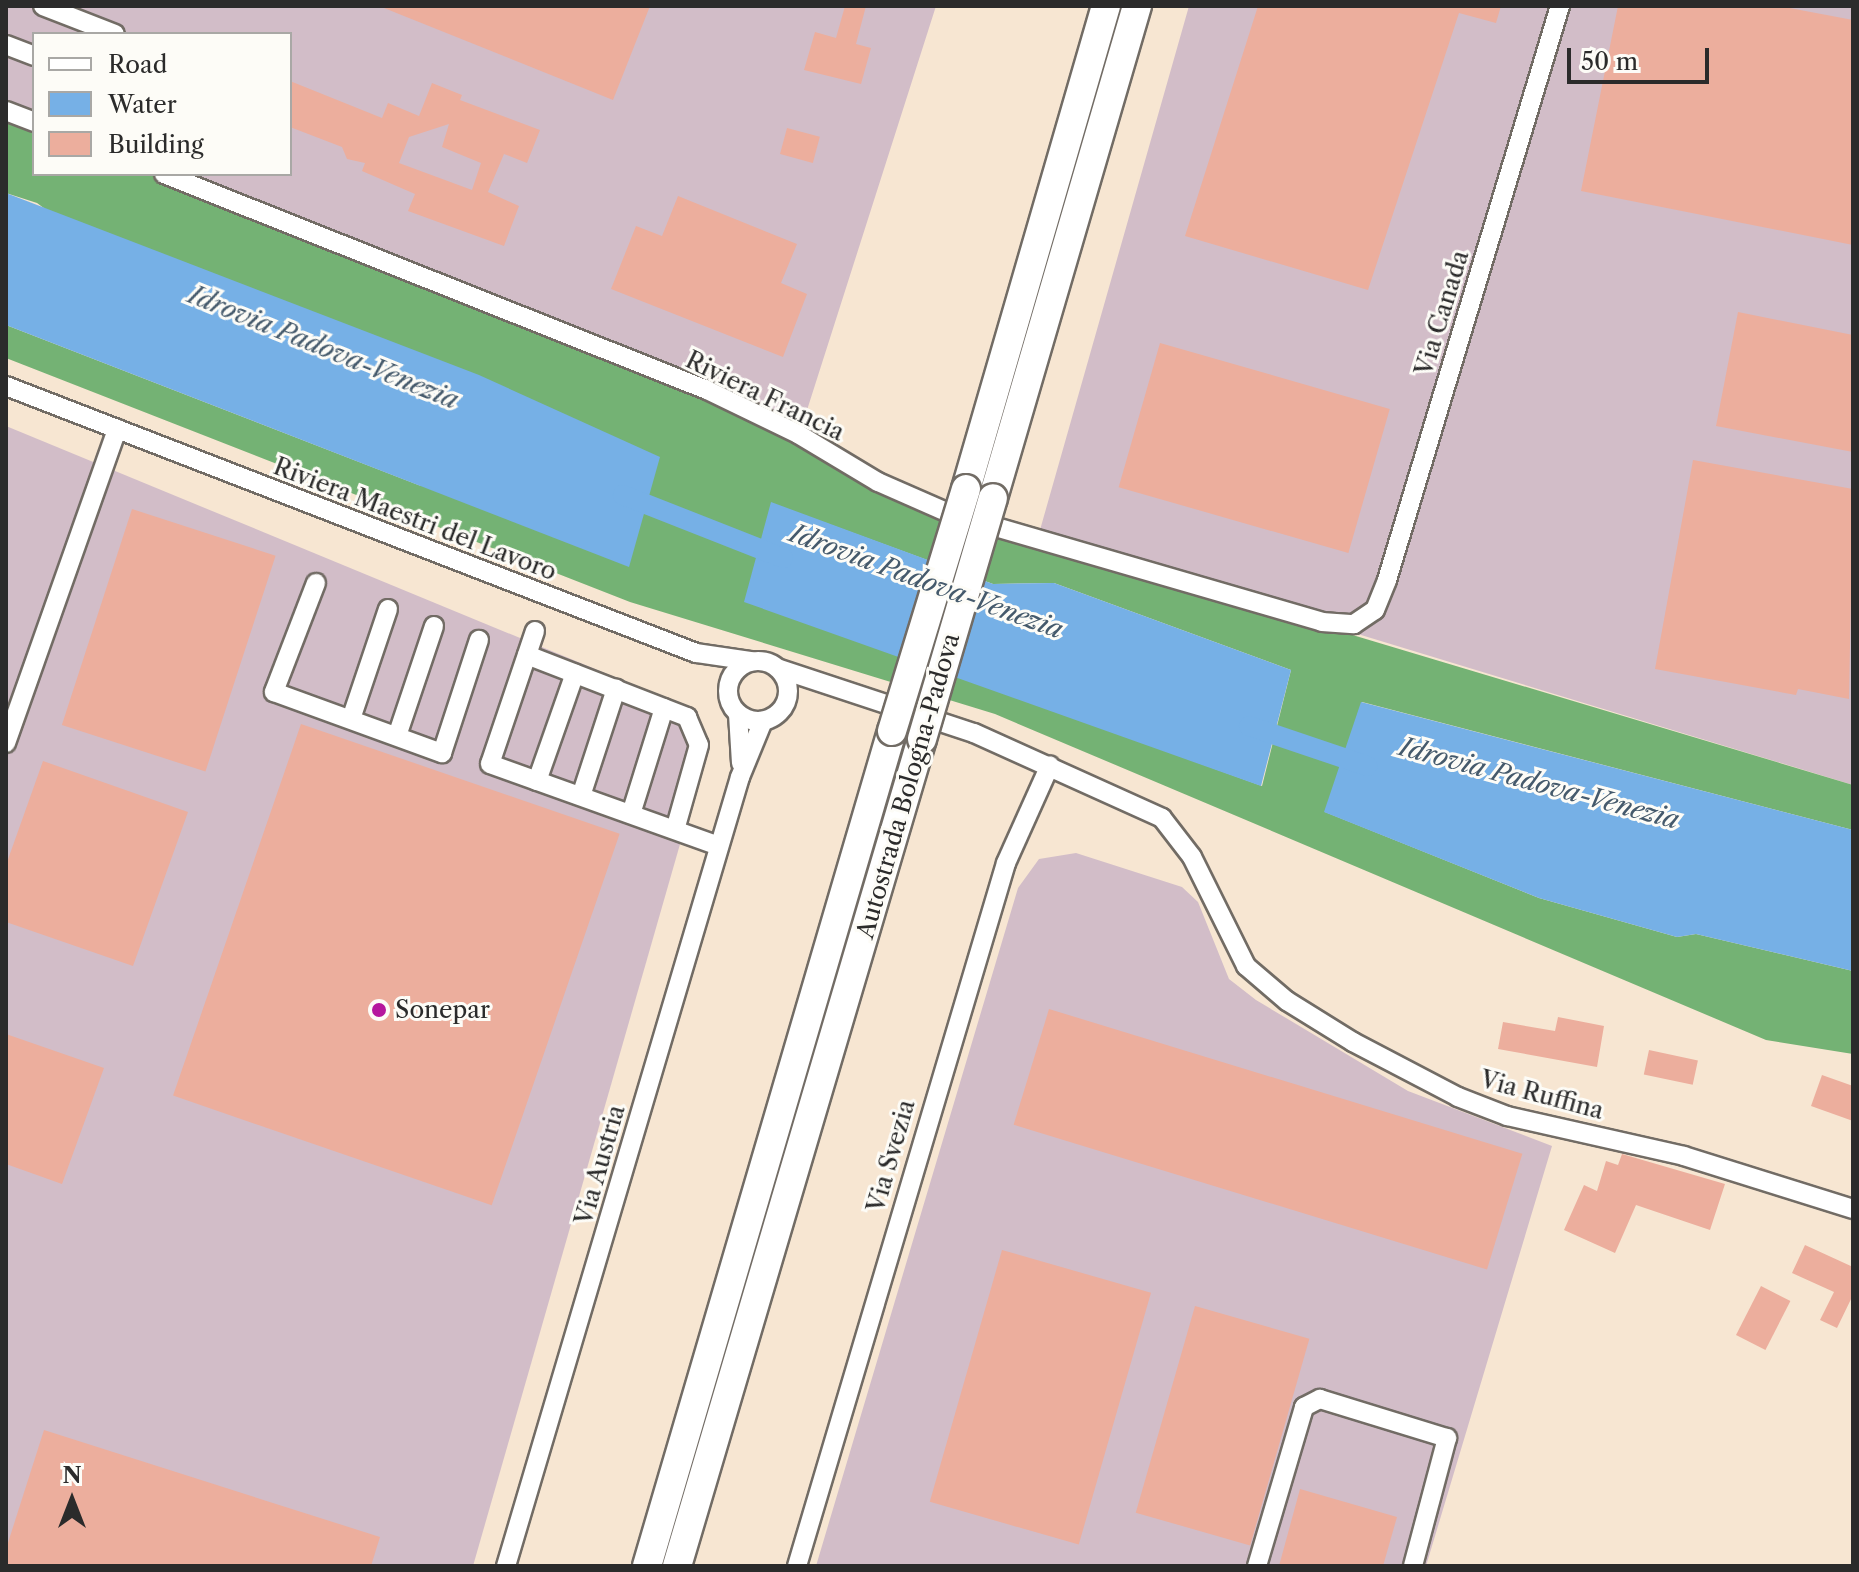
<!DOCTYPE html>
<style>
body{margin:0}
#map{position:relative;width:1859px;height:1572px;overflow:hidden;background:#f7e6d2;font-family:"Libre Caslon Text",serif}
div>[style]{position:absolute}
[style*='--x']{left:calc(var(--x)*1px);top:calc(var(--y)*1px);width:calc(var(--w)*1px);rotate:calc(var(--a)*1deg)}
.industrial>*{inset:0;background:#d2bdc8}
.forest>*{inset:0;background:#74b274}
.water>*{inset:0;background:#76b0e6}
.canal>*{height:20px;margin:-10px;padding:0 10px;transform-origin:10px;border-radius:10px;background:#76b0e6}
.building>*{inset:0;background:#ecae9d;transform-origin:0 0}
.roads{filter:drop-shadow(2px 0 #726c65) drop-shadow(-2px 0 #726c65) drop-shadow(0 2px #726c65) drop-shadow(0 -2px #726c65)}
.minor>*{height:18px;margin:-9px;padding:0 9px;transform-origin:9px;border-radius:9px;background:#fff}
.minor>.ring{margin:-9px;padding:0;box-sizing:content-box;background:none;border:18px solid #fff;border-radius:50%}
.highway>*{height:28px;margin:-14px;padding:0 14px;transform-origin:14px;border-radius:14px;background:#fff}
.bridges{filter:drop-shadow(2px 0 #726c65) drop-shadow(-2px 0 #726c65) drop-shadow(0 2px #726c65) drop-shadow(0 -2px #726c65)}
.highway-bridge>*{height:28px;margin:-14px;padding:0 14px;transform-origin:14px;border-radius:14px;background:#fff}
.dots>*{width:22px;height:22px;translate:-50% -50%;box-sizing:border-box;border:4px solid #fdfcf7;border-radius:50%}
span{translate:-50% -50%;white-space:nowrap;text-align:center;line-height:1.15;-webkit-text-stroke:6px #fdfcf7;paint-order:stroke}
.street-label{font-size:24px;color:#2b2b2b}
.poi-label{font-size:24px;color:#2b2b2b}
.left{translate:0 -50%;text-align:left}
.water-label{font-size:26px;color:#455a6c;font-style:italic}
.frame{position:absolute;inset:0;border:8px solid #2b2b2b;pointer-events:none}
.legend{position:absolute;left:32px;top:32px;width:260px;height:144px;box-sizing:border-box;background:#fdfcf7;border:2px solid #a9a8a5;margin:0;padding:10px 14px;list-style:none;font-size:24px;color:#2b2b2b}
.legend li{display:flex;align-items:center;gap:16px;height:40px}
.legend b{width:40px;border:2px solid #a9a8a5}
.north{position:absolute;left:32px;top:1460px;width:80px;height:80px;-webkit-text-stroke:6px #fdfcf7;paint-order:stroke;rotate:0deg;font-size:22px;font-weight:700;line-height:32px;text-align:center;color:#2b2b2b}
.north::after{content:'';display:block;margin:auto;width:28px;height:36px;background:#2b2b2b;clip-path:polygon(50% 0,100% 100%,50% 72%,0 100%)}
.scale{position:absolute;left:1567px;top:48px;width:142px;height:36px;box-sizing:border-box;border:4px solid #2b2b2b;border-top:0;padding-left:10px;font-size:24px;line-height:28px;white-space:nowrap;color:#2b2b2b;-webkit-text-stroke:6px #fdfcf7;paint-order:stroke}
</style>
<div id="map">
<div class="industrial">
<i style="clip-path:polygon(6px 6px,936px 6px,800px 432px,178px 174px,290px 174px,290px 34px,34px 34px,34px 115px,6px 103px)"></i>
<i style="clip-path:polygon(1189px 6px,1853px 6px,1853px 785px,1240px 598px,1036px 544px)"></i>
<i style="clip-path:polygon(6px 426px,680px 704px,694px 715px,703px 735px,703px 764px,473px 1566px,6px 1566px)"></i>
<i style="clip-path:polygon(1076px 853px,1182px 887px,1198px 902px,1229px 979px,1256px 1000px,1408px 1091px,1552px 1146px,1426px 1566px,816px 1566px,1018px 888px,1039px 859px)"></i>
</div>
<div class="forest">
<i style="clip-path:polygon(evenodd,6px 116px,34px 127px,34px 174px,155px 174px,707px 390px,878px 482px,1036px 540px,1853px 785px,1853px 830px,1362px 702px,1325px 812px,1539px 898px,1677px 937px,1696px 934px,1853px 971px,1853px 1054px,1766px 1040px,995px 714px,630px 602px,6px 358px,6px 325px,421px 486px,37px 203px,6px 193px,6px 116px,771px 503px,993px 584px,1054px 583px,1291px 670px,1262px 786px,1011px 695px,771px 503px)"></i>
</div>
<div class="water">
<i style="clip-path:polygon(6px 193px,479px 375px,660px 457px,629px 567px,6px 325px)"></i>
<i style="clip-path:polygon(771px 502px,993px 584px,1054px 583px,1291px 670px,1261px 786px,744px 602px)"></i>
<i style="clip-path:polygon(1361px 702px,1853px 830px,1853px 971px,1696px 934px,1677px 937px,1539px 898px,1324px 812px)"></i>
</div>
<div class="canal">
<i style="--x:623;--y:495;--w:172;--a:21.5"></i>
<i style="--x:1249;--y:726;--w:125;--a:18.7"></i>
</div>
<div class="building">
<i style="clip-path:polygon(379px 6px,650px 6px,613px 100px)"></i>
<i style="clip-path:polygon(845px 6px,866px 6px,856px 44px,871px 48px,861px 84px,804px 70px,815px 32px,836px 38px)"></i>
<i style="clip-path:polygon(1258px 6px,1501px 6px,1496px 23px,1459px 13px,1368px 290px,1185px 236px)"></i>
<i style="clip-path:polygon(1618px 6px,1779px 6px,1853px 20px,1853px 245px,1581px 191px)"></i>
<i style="clip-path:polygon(evenodd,290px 81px,382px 118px,388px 103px,419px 116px,432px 83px,462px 95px,460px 100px,540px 130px,527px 163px,504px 154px,488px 192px,519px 206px,504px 246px,408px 211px,415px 194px,362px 171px,365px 163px,347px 159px,342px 147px,290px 127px,290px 81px,449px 124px,442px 147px,481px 163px,472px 190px,399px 163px,409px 137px,449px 124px)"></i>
<i style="left:787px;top:128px;width:34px;height:27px;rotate:15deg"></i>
<i style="clip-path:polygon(678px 196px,797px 244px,781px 283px,807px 294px,783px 357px,611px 289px,636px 226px,662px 236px)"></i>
<i style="clip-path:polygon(1738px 312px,1853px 335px,1853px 452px,1716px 426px)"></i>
<i style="left:1160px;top:343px;width:239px;height:150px;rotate:16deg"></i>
<i style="clip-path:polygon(1693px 460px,1853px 489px,1849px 699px,1798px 689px,1796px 695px,1655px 669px)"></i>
<i style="left:132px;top:509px;width:151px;height:227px;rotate:18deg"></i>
<i style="left:301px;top:724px;width:337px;height:393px;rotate:19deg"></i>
<i style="clip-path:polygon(43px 761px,188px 812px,133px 966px,6px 922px,6px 865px)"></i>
<i style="left:1049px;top:1009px;width:495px;height:121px;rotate:17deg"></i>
<i style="clip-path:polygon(1558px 1017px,1604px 1026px,1597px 1067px,1498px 1049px,1503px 1022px,1555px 1031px)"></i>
<i style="clip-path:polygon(6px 1034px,104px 1068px,62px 1184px,6px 1164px)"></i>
<i style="left:1649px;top:1050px;width:50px;height:25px;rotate:12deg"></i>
<i style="clip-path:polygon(1822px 1075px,1853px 1086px,1853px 1121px,1811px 1106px)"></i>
<i style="clip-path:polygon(1622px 1154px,1725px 1184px,1710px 1230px,1636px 1205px,1615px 1253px,1564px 1230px,1584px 1185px,1597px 1191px,1606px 1161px,1618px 1165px)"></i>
<i style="clip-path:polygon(1805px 1245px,1853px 1267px,1853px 1295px,1837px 1328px,1820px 1320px,1834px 1292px,1792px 1273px)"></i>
<i style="left:1002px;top:1250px;width:155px;height:262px;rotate:16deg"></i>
<i style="left:1761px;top:1286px;width:33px;height:55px;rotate:27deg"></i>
<i style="left:1195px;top:1306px;width:119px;height:215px;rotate:16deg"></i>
<i style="clip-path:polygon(44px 1430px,380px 1537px,371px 1566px,6px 1566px,6px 1549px)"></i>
<i style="clip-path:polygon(1300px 1489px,1397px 1517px,1383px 1566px,1279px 1566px)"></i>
</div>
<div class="roads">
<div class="minor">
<i style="--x:43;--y:6;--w:77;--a:21.3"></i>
<i style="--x:6;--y:45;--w:30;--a:21"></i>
<i style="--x:6;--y:111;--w:30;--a:21"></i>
<i style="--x:164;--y:174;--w:584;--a:21.69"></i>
<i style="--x:707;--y:390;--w:101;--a:25.8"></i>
<i style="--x:798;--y:434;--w:93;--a:31"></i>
<i style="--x:878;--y:482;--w:80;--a:23.7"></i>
<i style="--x:951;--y:514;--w:386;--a:16.2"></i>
<i style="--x:1322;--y:622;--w:32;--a:4"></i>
<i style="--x:1354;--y:624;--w:25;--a:-34"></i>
<i style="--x:1375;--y:610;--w:32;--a:-68"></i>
<i style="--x:1387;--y:580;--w:600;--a:-73.23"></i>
<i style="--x:6;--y:386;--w:740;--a:21.15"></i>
<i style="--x:696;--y:653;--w:56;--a:8.3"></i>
<i style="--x:316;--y:583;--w:117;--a:111.1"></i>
<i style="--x:274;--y:692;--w:179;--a:20"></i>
<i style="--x:442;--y:753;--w:119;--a:-71.9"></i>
<i style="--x:535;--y:631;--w:140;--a:108.7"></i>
<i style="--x:490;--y:764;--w:243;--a:19.7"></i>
<i style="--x:527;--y:655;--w:172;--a:21.2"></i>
<i style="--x:687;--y:717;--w:30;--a:67"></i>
<i style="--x:699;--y:745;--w:88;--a:105.8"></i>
<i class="ring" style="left:728px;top:661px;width:42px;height:42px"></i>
<i style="--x:780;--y:669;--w:204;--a:18.3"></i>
<i style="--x:974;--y:733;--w:206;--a:24.3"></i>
<i style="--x:1162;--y:818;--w:49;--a:52.4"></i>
<i style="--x:1192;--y:857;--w:122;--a:63.6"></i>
<i style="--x:1246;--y:966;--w:54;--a:40.5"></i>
<i style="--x:1287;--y:1001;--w:78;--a:31.8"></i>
<i style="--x:1353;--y:1042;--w:119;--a:27.6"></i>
<i style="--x:1458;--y:1097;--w:53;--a:21.2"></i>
<i style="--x:1507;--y:1116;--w:181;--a:12.7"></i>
<i style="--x:1684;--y:1156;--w:177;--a:17.4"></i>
<i style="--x:738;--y:714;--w:49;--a:86.5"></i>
<i style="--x:351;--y:719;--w:116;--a:-71.4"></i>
<i style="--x:397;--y:736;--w:116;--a:-71.4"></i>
<i style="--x:6;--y:743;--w:333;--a:-70.5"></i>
<i style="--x:537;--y:781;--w:114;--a:-70.6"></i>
<i style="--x:581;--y:796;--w:113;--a:-71.9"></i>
<i style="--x:631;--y:814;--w:111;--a:-72.7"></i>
<i style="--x:506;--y:1566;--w:823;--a:-73.48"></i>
<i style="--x:740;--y:777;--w:61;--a:-67.7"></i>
<i style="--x:797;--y:1566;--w:733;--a:-73.44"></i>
<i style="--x:1006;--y:863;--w:107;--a:-65.8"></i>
<i style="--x:1257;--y:1566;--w:166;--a:-73.5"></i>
<i style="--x:1304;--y:1407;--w:18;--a:-27"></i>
<i style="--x:1320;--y:1399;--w:133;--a:17.1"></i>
<i style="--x:1447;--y:1438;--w:132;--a:104.9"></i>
</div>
<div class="highway">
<i style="--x:966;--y:489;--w:503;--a:-73.84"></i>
<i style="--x:993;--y:498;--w:513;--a:-73.69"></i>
<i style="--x:647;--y:1566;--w:870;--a:-73.65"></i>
<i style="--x:677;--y:1566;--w:863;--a:-73.5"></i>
</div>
</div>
<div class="bridges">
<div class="highway-bridge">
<i style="--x:892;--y:731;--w:253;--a:-73"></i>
<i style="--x:922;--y:739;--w:251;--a:-73.6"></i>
</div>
</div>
<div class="dots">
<i style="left:379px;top:1010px;background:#b5179e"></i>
</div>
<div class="street-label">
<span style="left:1442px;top:313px;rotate:-73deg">Via Canada</span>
<span style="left:765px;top:396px;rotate:26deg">Riviera Francia</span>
<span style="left:415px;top:519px;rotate:21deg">Riviera Maestri del Lavoro</span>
<span style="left:908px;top:786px;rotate:-74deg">Autostrada Bologna-Padova</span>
<span style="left:1542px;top:1095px;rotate:15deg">Via Ruffina</span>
<span style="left:891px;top:1156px;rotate:-74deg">Via Svezia</span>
<span style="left:600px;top:1165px;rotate:-74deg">Via Austria</span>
</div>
<div class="poi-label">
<span class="left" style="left:395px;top:1010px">Sonepar</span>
</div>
<div class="water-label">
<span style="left:323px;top:348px;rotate:22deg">Idrovia Padova-Venezia</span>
<span style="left:926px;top:582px;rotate:20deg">Idrovia Padova-Venezia</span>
<span style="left:1539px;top:784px;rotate:15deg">Idrovia Padova-Venezia</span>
</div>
<div class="frame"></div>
<ul class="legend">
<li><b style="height:10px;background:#fff"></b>Road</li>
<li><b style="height:22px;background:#76b0e6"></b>Water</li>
<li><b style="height:22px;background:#ecae9d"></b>Building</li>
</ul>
<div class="north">N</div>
<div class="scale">50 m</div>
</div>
